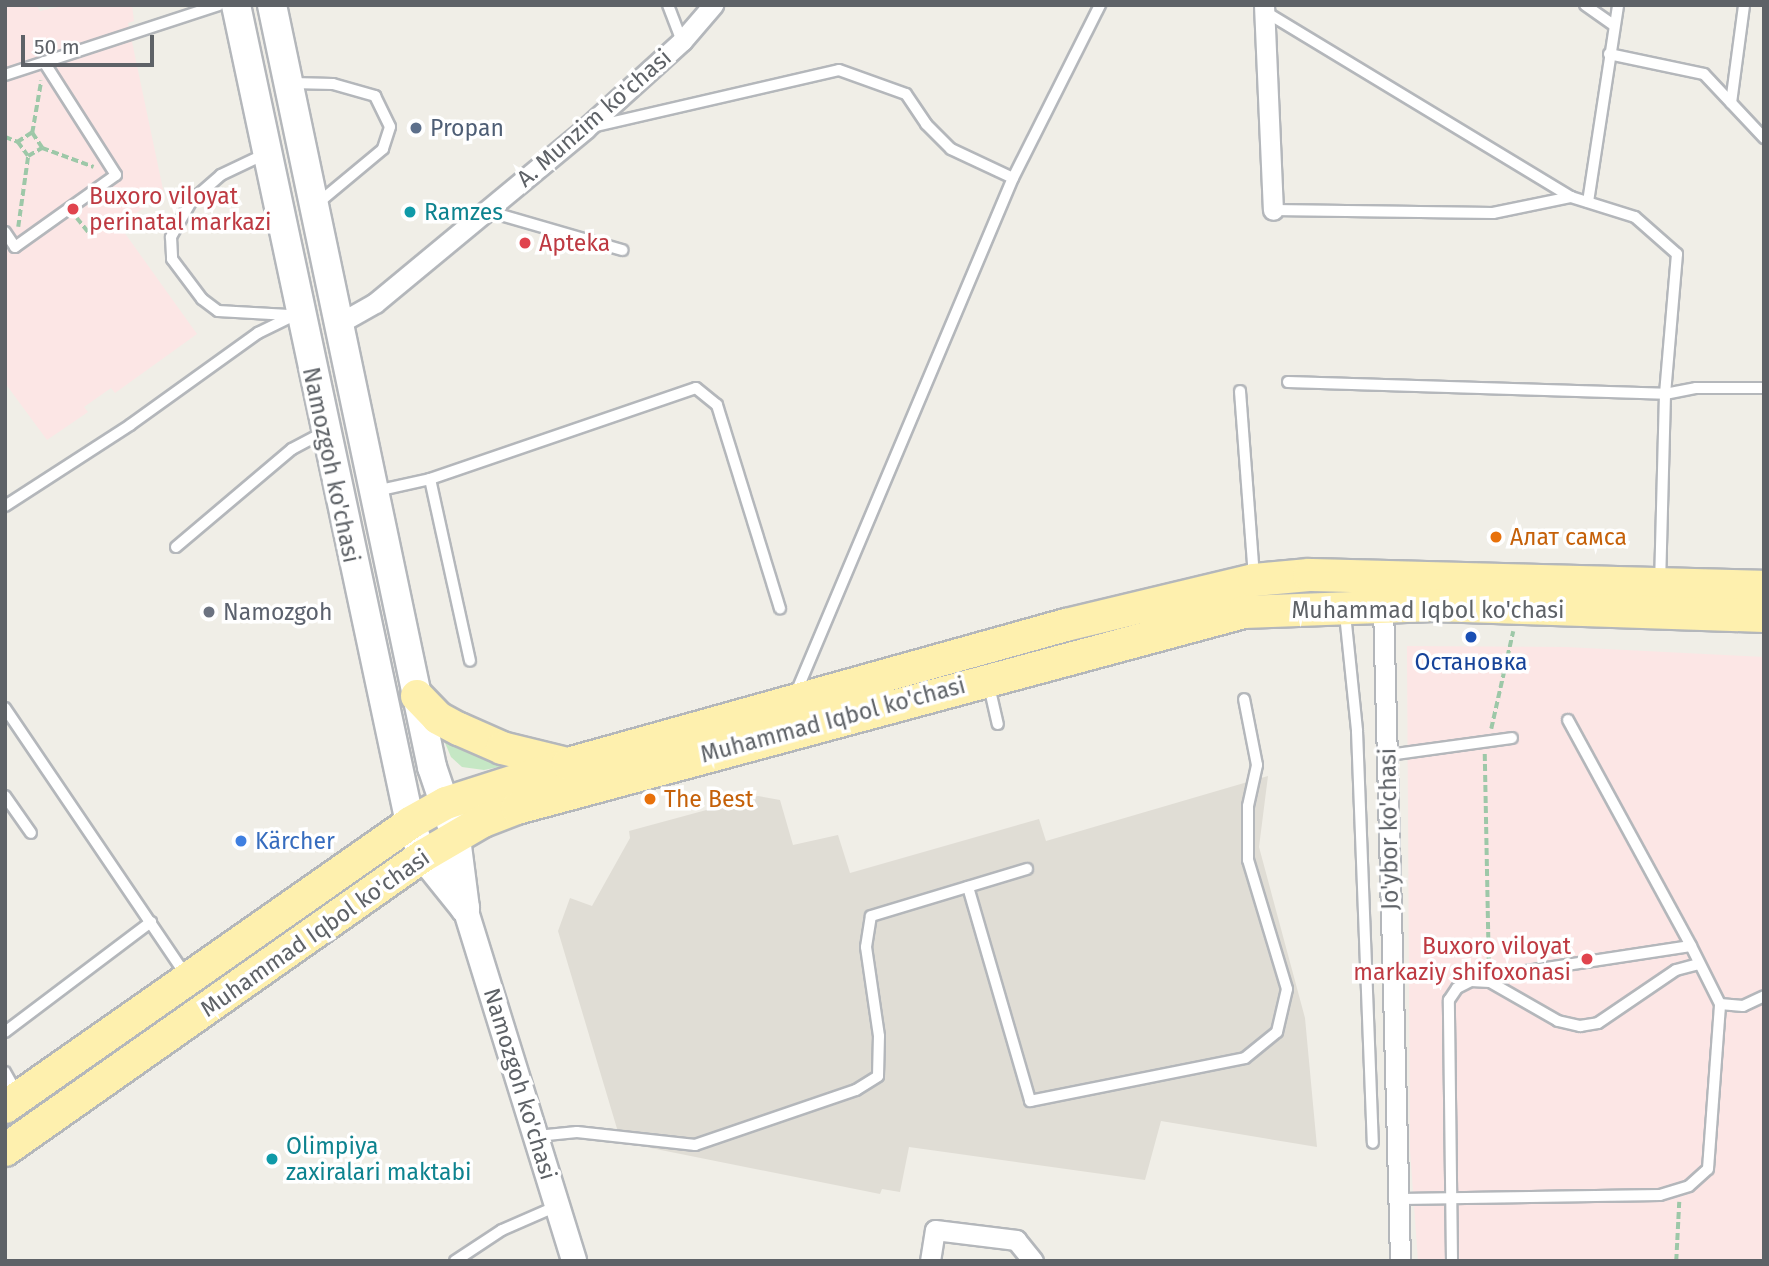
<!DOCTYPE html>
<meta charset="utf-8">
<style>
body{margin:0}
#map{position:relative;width:1769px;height:1266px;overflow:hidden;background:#f0eee7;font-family:"Fira Sans",sans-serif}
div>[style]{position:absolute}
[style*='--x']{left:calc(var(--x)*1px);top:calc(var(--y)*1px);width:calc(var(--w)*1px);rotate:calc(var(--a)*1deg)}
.education>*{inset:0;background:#e0ddd5}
.medical>*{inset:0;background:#fce6e5}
.green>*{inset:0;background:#c5e7c4}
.path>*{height:3.5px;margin-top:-1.75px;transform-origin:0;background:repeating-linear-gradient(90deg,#9dc8a8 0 7px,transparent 0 10.5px)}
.roads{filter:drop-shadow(2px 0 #b4b7bb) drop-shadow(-2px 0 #b4b7bb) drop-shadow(0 2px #b4b7bb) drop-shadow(0 -2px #b4b7bb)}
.service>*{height:10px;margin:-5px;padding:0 5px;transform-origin:5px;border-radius:5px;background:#fff}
.minor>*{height:19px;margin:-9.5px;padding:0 9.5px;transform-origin:9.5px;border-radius:9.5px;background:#fff}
.tertiary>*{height:24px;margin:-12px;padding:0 12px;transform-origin:12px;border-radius:12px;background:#fff}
.secondary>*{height:28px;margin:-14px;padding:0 14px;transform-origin:14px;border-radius:14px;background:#fff}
.primary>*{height:32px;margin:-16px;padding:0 16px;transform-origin:16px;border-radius:16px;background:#fef0ae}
.dots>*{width:19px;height:19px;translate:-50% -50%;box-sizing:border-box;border:4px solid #fff;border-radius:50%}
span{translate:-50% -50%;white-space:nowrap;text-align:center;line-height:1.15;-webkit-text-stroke:7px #fff;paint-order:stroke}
.street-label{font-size:23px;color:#5e6267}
.service-label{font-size:23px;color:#4e5e75}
.left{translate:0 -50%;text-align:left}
.health-label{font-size:23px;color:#be3a42}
.right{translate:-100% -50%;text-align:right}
.culture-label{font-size:23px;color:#0d838f}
.food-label{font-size:23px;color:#c56008}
.worship-label{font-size:23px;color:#5b616d}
.transit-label{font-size:23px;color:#164399}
.shop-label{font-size:23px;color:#366cbe}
.frame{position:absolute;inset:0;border:7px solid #5e6267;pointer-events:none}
.scale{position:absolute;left:21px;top:35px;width:133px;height:32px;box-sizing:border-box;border:4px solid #5e6267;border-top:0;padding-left:9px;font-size:21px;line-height:24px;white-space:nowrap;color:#5e6267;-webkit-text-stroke:5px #fff;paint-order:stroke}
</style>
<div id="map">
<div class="education">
<i style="clip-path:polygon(1268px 776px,1259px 847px,1305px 1018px,1317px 1147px,1161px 1121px,1145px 1180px,909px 1147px,900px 1192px,882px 1189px,880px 1194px,621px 1142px,558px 931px,570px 898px,592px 906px,630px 838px,629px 831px,758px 796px,780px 800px,793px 845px,838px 835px,850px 873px,1039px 819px,1046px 841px)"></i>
</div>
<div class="medical">
<i style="clip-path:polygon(5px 5px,36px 5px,40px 11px,67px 5px,132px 5px,134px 21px,128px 23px,164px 194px,119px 225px,197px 334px,115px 393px,111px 388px,84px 407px,88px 412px,47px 440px,5px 383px)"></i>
<i style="clip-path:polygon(1407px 646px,1566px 647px,1764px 657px,1764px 1261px,1418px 1261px,1410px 1150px)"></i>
</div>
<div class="green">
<i style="clip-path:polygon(440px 731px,523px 762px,484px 770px,462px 767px,451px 757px)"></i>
</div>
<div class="path">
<i style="--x:32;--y:133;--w:17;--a:147"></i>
<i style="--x:18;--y:142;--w:17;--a:54"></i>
<i style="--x:28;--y:156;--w:16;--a:-30"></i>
<i style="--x:42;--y:148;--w:18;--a:-124"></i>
<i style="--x:32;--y:133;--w:53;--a:-80.2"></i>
<i style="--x:5;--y:137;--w:14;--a:21"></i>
<i style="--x:42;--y:148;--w:55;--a:20.1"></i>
<i style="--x:77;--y:218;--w:19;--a:51"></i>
<i style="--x:18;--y:227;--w:72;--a:-82"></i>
<i style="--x:1491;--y:729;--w:100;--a:-77.3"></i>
<i style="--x:1485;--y:754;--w:209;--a:88.9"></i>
<i style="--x:1676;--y:1261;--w:59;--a:-87.1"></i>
</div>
<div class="roads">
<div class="service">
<i style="--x:668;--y:5;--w:39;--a:69"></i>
<i style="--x:1585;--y:5;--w:35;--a:35"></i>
<i style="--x:1264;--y:11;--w:359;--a:31.2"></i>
<i style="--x:1609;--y:54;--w:97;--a:11.9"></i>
<i style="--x:1704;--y:74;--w:88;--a:46.8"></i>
<i style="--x:5;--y:75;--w:225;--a:-18.1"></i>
<i style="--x:292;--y:83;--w:41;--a:1.4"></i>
<i style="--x:333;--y:84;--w:44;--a:15.9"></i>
<i style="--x:375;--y:96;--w:34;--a:64"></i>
<i style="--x:390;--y:127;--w:23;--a:108"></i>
<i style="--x:383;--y:149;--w:85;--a:140.3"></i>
<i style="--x:1731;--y:103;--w:99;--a:-82.4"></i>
<i style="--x:592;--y:127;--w:253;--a:-13"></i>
<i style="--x:839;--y:70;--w:71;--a:19.7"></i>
<i style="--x:906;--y:94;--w:36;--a:56"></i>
<i style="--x:926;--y:124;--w:35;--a:45"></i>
<i style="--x:951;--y:149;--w:68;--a:25.1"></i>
<i style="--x:265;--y:154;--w:49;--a:154.5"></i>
<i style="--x:221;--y:175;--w:38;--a:139"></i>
<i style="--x:192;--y:200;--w:43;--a:119.6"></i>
<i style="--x:171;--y:237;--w:22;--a:87"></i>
<i style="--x:172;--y:259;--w:50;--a:53.1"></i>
<i style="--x:202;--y:299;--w:20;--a:37"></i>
<i style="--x:218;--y:311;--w:71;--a:3.2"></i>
<i style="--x:1588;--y:202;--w:199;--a:-81.3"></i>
<i style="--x:1273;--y:210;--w:220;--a:0.8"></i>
<i style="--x:1493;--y:213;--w:80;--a:-11.6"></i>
<i style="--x:1571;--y:197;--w:67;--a:17.4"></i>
<i style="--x:1635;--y:217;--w:56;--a:41.4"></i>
<i style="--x:1677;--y:254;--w:141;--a:94.9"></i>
<i style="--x:1665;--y:394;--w:185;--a:91.5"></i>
<i style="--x:487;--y:211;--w:141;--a:16.1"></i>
<i style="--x:5;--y:232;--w:18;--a:56"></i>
<i style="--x:15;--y:247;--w:124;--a:-35.5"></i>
<i style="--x:116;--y:175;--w:134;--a:-122.5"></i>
<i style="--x:1288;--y:382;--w:377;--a:1.8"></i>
<i style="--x:1665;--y:394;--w:32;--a:-11"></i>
<i style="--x:1696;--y:388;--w:68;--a:0"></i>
<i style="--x:1240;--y:391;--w:186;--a:85.7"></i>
<i style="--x:430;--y:479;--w:281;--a:-18.9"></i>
<i style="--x:696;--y:388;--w:27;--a:39"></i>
<i style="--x:717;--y:405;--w:213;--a:72.8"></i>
<i style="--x:376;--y:491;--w:55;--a:-12.5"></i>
<i style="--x:430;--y:479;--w:186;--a:77.6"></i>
<i style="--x:5;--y:506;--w:149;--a:-32.9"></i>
<i style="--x:130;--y:425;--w:158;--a:-35.7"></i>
<i style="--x:258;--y:333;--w:46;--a:-26"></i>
<i style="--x:176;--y:547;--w:152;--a:-40.2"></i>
<i style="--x:292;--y:449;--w:36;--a:-28"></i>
<i style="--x:1345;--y:614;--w:118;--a:84.1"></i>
<i style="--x:1357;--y:731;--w:412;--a:87.8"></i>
<i style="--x:989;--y:686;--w:39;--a:77"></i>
<i style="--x:795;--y:695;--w:561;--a:-67.14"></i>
<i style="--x:1013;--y:178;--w:194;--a:-63.3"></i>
<i style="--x:5;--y:708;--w:323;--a:55.9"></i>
<i style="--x:1568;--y:720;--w:257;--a:61.4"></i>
<i style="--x:1388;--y:755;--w:125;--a:-7.8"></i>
<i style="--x:5;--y:796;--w:45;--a:54.9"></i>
<i style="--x:968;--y:887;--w:223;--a:73.8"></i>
<i style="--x:1030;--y:1101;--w:219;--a:-11.3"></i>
<i style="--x:1245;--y:1058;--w:41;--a:-39.1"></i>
<i style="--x:1277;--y:1032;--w:44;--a:-76.9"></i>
<i style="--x:1287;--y:989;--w:135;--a:-106.8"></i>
<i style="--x:1248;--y:860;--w:54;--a:-90"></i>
<i style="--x:1248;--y:806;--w:42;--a:-77.6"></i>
<i style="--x:1257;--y:765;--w:67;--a:-101.1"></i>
<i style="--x:1481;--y:978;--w:212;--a:-8.7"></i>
<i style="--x:1691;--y:946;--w:65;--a:63.4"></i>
<i style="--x:1720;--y:1004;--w:23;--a:5"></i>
<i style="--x:1743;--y:1006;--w:23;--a:-25"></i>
<i style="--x:5;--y:1032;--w:183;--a:-37"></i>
<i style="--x:5;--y:1072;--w:25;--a:61"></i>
<i style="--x:537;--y:1136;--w:40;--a:-5.7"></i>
<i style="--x:577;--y:1132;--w:119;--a:6.3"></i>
<i style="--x:695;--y:1145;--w:170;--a:-18.9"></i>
<i style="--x:856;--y:1090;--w:26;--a:-32"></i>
<i style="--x:878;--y:1076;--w:40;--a:-88.6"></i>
<i style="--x:879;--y:1036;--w:90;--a:-98.3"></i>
<i style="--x:866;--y:947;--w:31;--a:-81"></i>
<i style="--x:871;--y:916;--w:163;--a:-16.8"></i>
<i style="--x:1401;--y:1199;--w:259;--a:-0.9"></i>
<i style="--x:1660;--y:1195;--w:30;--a:-17"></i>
<i style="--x:1689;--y:1186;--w:25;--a:-42"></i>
<i style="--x:1708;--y:1169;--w:165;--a:-85.8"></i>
<i style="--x:455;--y:1261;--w:56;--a:-33.4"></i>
<i style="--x:502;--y:1230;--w:60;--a:-23.6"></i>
<i style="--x:1452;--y:1261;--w:261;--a:-90.7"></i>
<i style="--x:1449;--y:1000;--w:14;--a:-56"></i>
<i style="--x:1457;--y:988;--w:16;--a:-27"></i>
<i style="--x:1471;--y:981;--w:19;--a:3"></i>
<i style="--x:1490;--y:982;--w:78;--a:29.8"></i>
<i style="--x:1558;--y:1021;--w:23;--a:13"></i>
<i style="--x:1580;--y:1026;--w:18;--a:-9"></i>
<i style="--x:1598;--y:1023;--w:94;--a:-34.2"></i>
<i style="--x:1676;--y:970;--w:23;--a:-15"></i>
</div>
<div class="minor">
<i style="--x:1264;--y:5;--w:205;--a:87.5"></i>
<i style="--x:336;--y:325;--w:45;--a:-29.4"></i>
<i style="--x:375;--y:303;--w:273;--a:-39.6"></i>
<i style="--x:585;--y:129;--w:131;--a:-42.2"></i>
<i style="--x:682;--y:41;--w:48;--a:-49.3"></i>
<i style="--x:1383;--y:606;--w:655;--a:88.51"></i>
<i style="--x:930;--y:1261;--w:31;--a:-81"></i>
<i style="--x:935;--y:1230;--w:82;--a:7"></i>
<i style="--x:1016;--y:1240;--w:27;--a:51"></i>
</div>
<div class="tertiary">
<i style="--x:465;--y:908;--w:369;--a:72.8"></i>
</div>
<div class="secondary">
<i style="--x:236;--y:5;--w:836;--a:77.99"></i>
<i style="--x:410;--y:823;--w:35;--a:68"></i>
<i style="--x:423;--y:856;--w:67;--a:51.1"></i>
<i style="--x:272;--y:5;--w:779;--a:78.14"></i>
<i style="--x:432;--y:767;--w:75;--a:71.3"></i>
<i style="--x:456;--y:838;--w:71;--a:82.7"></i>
</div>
<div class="primary">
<i style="--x:417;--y:696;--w:30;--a:46"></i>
<i style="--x:438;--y:718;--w:24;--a:28"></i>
<i style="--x:459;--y:729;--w:47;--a:23.8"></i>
<i style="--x:502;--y:748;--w:67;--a:13.8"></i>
<i style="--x:5;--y:1107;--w:495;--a:-35"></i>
<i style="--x:410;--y:823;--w:41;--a:-29.1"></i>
<i style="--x:446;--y:803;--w:128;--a:-17.7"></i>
<i style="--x:568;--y:764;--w:517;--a:-15.6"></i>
<i style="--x:1066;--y:625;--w:193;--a:-13.5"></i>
<i style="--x:1254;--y:580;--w:55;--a:-5.2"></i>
<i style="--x:1309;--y:575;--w:455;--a:1.5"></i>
<i style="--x:5;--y:1150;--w:511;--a:-35.12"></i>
<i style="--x:423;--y:856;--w:69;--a:-30.3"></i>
<i style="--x:483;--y:821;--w:36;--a:-21"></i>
<i style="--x:517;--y:808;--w:753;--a:-15.09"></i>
<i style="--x:1244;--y:612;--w:190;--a:-2.1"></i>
<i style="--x:1434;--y:605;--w:330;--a:1.9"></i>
</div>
</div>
<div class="dots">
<i style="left:416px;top:128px;background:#5c6f8a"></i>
<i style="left:73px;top:209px;background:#e0444e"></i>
<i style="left:410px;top:212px;background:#0f9aa8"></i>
<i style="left:525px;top:243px;background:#e0444e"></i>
<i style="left:1496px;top:537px;background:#e8710a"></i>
<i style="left:209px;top:612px;background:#6b7280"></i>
<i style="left:1471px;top:637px;background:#1a4fb4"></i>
<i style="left:650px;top:799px;background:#e8710a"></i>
<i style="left:241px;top:841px;background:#3f7fe0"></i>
<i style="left:1587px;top:959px;background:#e0444e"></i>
<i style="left:272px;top:1159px;background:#0f9aa8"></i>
</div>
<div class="street-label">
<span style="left:594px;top:118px;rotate:-41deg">A. Munzim ko'chasi</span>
<span style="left:331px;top:465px;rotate:78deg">Namozgoh ko'chasi</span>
<span style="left:1428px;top:610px">Muhammad Iqbol ko'chasi</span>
<span style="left:833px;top:720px;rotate:-15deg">Muhammad Iqbol ko'chasi</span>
<span style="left:1389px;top:829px;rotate:-91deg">Jo'ybor ko'chasi</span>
<span style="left:315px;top:933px;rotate:-35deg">Muhammad Iqbol ko'chasi</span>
<span style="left:520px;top:1084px;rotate:73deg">Namozgoh ko'chasi</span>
</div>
<div class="service-label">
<span class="left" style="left:430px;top:128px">Propan</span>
</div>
<div class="health-label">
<span class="left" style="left:89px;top:209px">Buxoro viloyat<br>perinatal markazi</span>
<span class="left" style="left:539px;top:243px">Apteka</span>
<span class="right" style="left:1571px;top:959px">Buxoro viloyat<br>markaziy shifoxonasi</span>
</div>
<div class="culture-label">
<span class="left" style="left:424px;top:212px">Ramzes</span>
<span class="left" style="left:286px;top:1159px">Olimpiya<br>zaxiralari maktabi</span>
</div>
<div class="food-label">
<span class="left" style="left:1510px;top:537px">Алат самса</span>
<span class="left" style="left:664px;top:799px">The Best</span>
</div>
<div class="worship-label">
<span class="left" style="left:223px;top:612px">Namozgoh</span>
</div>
<div class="transit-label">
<span style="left:1471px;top:662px">Остановка</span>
</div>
<div class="shop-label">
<span class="left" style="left:255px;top:841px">Kärcher</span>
</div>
<div class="frame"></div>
<div class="scale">50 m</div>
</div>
